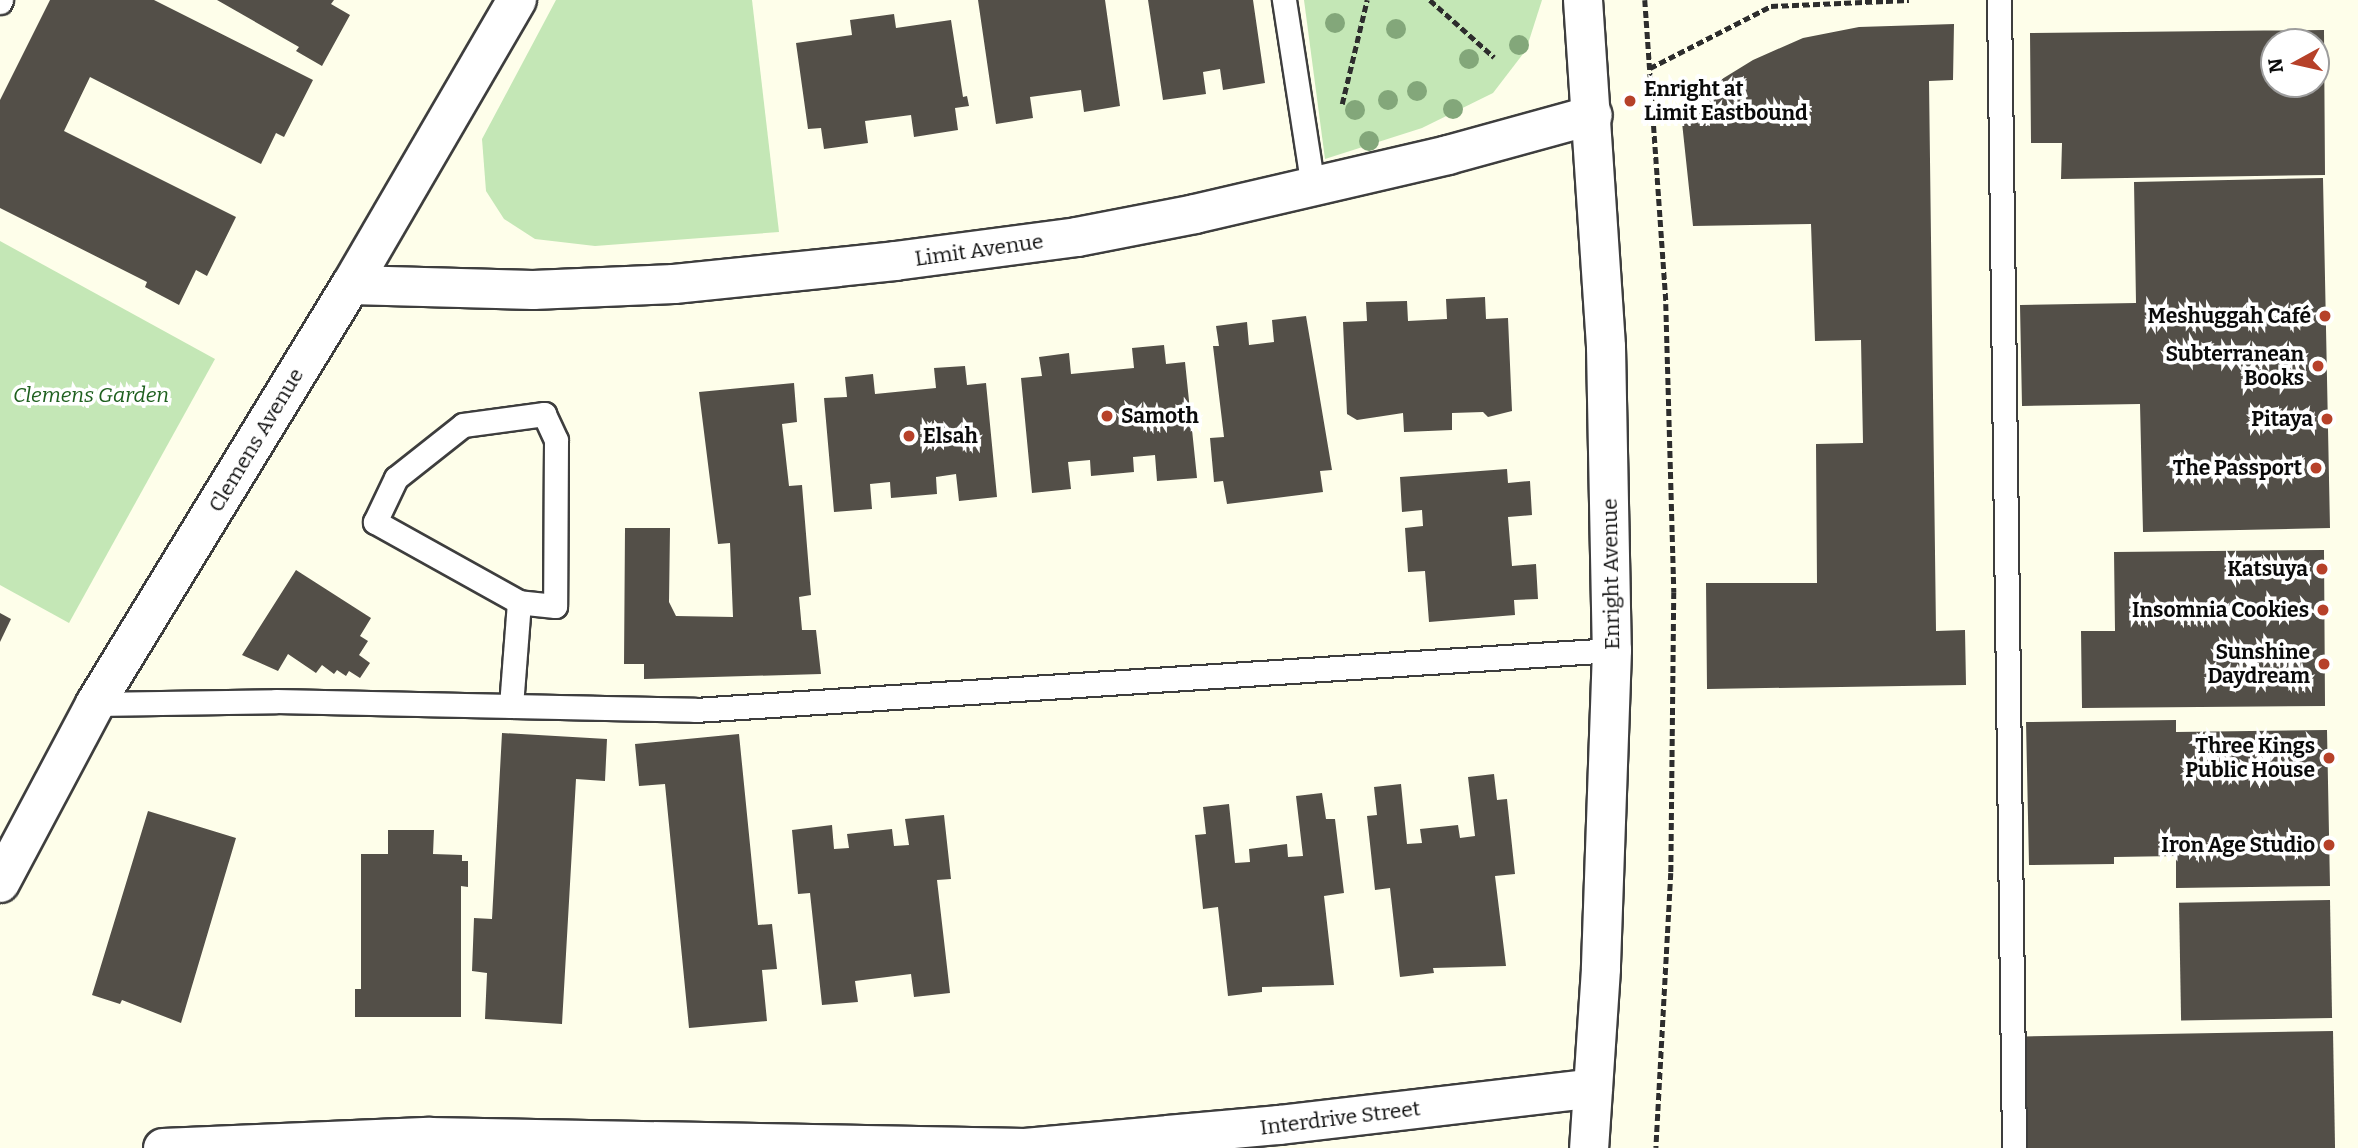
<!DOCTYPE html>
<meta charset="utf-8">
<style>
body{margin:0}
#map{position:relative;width:2358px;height:1148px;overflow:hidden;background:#fefeea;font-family:Bitter,serif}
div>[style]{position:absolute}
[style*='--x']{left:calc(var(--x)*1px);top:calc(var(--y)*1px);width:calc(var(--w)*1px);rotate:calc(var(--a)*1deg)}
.green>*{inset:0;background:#c4e7b6}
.building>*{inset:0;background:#534f48;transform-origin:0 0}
.path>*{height:4.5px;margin-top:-2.25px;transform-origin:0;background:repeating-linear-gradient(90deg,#2d2d2d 0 7px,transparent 0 10.5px)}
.roads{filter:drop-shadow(2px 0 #3e3e3e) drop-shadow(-2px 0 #3e3e3e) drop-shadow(0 2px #3e3e3e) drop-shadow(0 -2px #3e3e3e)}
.lane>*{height:23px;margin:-11.5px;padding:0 11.5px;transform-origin:11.5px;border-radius:11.5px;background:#fff}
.street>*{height:38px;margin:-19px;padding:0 19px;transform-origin:19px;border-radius:19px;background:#fff}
.trees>*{width:20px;height:20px;margin:-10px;border-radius:50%;background:#83a77a}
.dots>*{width:19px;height:19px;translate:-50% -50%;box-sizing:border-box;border:4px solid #fff;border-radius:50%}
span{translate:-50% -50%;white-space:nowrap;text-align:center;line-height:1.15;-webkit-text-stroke:7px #fff;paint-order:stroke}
.poi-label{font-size:21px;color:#0b0b0b;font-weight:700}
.left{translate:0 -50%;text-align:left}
.right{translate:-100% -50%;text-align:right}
.street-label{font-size:21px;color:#0b0b0b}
.park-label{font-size:21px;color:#1f601f;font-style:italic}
.north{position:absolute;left:2260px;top:28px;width:70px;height:70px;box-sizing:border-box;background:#fff;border:2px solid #9d9d9d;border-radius:50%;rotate:262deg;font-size:19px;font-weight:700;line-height:28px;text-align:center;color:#0b0b0b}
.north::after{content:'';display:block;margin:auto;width:24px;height:32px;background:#b64129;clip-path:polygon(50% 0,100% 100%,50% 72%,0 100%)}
</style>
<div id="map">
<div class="green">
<i style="clip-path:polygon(556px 0,752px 0,779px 232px,595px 246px,535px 239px,504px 219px,486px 191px,482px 139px)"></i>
<i style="clip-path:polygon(1304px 0,1542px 0,1526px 50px,1493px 93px,1422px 128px,1325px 159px)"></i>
<i style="clip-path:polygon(0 241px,215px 359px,69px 623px,0 585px)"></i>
</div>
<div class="building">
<i style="clip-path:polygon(50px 0,154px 0,313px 80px,284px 137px,276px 133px,261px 164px,90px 77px,64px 131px,236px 217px,207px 276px,196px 270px,179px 305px,145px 287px,147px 282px,0 208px,0 100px)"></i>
<i style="clip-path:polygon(217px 0,334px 0,331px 4px,350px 15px,322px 66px,296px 51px,299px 47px)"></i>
<i style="clip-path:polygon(978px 0,1105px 0,1120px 106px,1084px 112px,1081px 90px,1030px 97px,1033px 118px,996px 124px)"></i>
<i style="clip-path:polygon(1148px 0,1253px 0,1265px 83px,1223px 90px,1220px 69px,1203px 72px,1206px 94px,1163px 100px)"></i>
<i style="clip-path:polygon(894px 14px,896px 28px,951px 20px,963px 97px,967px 96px,969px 106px,955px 108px,958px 130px,914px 137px,911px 115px,865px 121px,868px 143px,824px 149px,821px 128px,808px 129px,796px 43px,852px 35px,850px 20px)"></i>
<i style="clip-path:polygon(1954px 24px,1953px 80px,1929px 81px,1936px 631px,1965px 630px,1966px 685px,1707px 689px,1706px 583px,1817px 583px,1816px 444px,1863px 443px,1861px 340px,1815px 341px,1811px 224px,1693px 226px,1681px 113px,1714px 84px,1753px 60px,1803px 38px,1859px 27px)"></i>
<i style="clip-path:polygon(evenodd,2324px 30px,2325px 175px,2061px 179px,2062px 143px,2031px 143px,2030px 33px,2324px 30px,2274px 42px,2316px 42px,2316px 84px,2274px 84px,2274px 42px)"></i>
<i style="clip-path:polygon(2323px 178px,2330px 528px,2143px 532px,2140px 404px,2022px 406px,2020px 305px,2136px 303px,2134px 182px)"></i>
<i style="clip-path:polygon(1485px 297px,1486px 319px,1508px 318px,1512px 411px,1488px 417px,1483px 412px,1452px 413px,1452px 430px,1404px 432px,1403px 413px,1357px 420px,1347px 414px,1343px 322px,1367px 321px,1366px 302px,1407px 301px,1408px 321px,1447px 319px,1446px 299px)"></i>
<i style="clip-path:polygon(1306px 316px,1332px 470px,1320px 471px,1323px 492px,1227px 504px,1223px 481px,1214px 482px,1210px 438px,1224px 437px,1213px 346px,1219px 346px,1216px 326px,1247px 322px,1249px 345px,1274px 342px,1272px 320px)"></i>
<i style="clip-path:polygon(1164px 345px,1166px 364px,1185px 362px,1197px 478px,1157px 481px,1155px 455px,1133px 457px,1134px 472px,1091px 476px,1090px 460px,1068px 462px,1071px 489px,1032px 493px,1021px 378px,1042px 376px,1039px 357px,1069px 353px,1071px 374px,1134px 368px,1132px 348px)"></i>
<i style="clip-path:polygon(965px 366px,967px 385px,986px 383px,997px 497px,959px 501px,956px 474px,936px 477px,937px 494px,891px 498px,890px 482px,870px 484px,872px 509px,834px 512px,824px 398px,847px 397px,845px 377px,873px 374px,875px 394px,936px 388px,934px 368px)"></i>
<i style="clip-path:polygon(794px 383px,797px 422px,782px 424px,789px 486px,802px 485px,811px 595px,799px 597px,802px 630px,816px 630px,821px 674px,644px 679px,644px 664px,624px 664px,625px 528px,670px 528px,669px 602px,676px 616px,733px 617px,730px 543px,718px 544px,699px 392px)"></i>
<i style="clip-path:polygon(1507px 469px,1508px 483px,1530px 481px,1532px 515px,1508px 517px,1512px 566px,1536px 564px,1538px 599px,1514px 600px,1515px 615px,1429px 622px,1425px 571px,1408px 572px,1405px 528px,1423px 526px,1422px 510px,1402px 512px,1400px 477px)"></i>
<i style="clip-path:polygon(2324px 550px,2325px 706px,2082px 708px,2081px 631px,2115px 631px,2114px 552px)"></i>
<i style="clip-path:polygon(296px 570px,371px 618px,360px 636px,368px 641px,359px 655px,370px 663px,360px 678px,349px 671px,346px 676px,337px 670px,334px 674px,322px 665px,316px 673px,288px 654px,278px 671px,242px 655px)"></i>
<i style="clip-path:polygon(0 613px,11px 619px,0 642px)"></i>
<i style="clip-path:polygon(2176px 720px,2176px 732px,2327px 730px,2330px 886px,2176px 888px,2176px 856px,2114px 857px,2114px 864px,2029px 865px,2026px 722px)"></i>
<i style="clip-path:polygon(502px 733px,607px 739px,605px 781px,576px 779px,562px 1024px,485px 1019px,487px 973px,472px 971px,474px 918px,492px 919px)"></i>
<i style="clip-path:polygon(739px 734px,758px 925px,772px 924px,777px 969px,762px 970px,767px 1021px,689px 1028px,665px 784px,639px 786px,635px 744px)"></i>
<i style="clip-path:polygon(1494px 774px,1497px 800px,1507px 799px,1515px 874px,1495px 876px,1506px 966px,1433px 968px,1434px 973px,1400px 977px,1390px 888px,1375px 890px,1367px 816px,1377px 815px,1374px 787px,1401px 784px,1407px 844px,1422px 843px,1420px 829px,1458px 825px,1460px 838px,1475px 836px,1468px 777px)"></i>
<i style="clip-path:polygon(1322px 793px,1326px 819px,1335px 819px,1344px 893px,1324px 896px,1334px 985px,1262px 987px,1262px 992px,1228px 996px,1218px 907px,1203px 909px,1195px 835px,1206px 834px,1203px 807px,1229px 804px,1235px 863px,1250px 862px,1249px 849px,1287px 844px,1288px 857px,1303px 856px,1296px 796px)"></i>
<i style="clip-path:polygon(148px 811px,236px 838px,181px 1023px,122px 1000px,120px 1004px,92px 995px)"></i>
<i style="clip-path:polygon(944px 815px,951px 879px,937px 880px,950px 993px,914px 997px,911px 974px,855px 981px,858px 1002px,822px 1005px,810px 893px,798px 894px,792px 830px,832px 825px,834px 849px,849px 848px,847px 834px,892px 829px,894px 846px,909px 845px,905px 819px)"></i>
<i style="clip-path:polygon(388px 830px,434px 830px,433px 854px,462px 855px,462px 861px,468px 861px,468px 887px,461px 886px,461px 1017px,355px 1017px,355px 989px,361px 989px,361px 854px,388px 854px)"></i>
<i style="left:2330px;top:900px;width:118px;height:151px;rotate:89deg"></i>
<i style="left:2333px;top:1031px;width:117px;height:309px;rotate:89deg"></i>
</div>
<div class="path">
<i style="--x:1430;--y:0;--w:86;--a:41.7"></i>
<i style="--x:1645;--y:0;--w:305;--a:86"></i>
<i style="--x:1666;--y:304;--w:288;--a:88.4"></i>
<i style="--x:1674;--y:592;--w:281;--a:90.6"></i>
<i style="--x:1671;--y:873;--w:275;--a:93.1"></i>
<i style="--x:1650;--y:68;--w:136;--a:-27.1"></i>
<i style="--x:1771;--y:6;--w:138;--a:-2.5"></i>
<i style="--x:1342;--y:104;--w:107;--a:-76.5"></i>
</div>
<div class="roads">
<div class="lane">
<i style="--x:1284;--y:0;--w:190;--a:81.2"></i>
<i style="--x:1999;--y:0;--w:1148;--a:89.25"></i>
<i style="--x:0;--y:2;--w:2;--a:-63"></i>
<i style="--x:95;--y:704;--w:181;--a:-0.9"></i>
<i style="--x:276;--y:701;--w:419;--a:1.2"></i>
<i style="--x:695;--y:710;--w:919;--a:-3.74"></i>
<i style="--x:511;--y:706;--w:104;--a:-85.6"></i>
<i style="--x:519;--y:602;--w:165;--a:-150.9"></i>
<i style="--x:375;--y:522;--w:49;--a:-64.5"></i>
<i style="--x:396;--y:478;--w:85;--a:-38.3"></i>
<i style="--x:463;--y:425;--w:82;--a:-7.7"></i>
<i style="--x:544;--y:414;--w:29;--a:65"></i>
<i style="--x:556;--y:440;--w:166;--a:90.3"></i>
<i style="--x:555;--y:606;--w:36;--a:-174"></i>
</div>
<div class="street">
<i style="--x:1583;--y:0;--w:348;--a:86.2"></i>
<i style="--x:1606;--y:347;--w:303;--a:88.9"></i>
<i style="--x:1612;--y:650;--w:319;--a:92"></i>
<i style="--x:1601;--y:969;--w:179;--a:93.8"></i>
<i style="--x:351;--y:285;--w:182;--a:1.6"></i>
<i style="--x:533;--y:290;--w:141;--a:-2.4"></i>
<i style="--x:674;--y:284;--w:222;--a:-5.9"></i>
<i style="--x:895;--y:261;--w:184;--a:-7.5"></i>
<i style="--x:1077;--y:237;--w:120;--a:-11"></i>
<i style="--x:1195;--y:214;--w:260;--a:-13.1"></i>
<i style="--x:1448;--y:155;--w:150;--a:-15.4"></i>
<i style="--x:0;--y:883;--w:203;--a:-62"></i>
<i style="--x:95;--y:704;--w:491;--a:-58.6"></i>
<i style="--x:351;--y:285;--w:330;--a:-59.8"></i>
<i style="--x:163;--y:1148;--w:267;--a:-2.4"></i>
<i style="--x:430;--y:1137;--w:595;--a:1.06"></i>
<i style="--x:1025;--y:1148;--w:256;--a:-5.2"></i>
<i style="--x:1280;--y:1125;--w:315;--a:-6.7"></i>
</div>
</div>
<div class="trees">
<i style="left:1335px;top:23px"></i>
<i style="left:1396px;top:29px"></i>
<i style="left:1519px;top:45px"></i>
<i style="left:1469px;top:59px"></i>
<i style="left:1417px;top:91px"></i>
<i style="left:1388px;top:100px"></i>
<i style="left:1453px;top:109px"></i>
<i style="left:1355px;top:110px"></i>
<i style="left:1369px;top:141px"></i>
</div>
<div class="dots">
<i style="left:1630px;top:101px;background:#b64129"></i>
<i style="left:2325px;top:316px;background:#b64129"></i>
<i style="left:2318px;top:366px;background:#b64129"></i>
<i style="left:1107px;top:416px;background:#b64129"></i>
<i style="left:2327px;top:419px;background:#b64129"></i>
<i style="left:909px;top:436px;background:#b64129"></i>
<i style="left:2316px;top:468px;background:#b64129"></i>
<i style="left:2322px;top:569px;background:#b64129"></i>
<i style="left:2323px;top:610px;background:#b64129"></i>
<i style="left:2324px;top:664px;background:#b64129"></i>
<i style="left:2329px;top:758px;background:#b64129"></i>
<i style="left:2329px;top:845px;background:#b64129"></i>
</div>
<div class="poi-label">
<span class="left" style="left:1644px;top:101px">Enright at<br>Limit Eastbound</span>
<span class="right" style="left:2311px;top:316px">Meshuggah Café</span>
<span class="right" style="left:2304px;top:366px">Subterranean<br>Books</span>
<span class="left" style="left:1121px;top:416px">Samoth</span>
<span class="right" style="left:2313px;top:419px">Pitaya</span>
<span class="left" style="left:923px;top:436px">Elsah</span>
<span class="right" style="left:2302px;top:468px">The Passport</span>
<span class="right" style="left:2308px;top:569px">Katsuya</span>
<span class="right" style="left:2309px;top:610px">Insomnia Cookies</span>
<span class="right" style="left:2310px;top:664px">Sunshine<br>Daydream</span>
<span class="right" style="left:2315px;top:758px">Three Kings<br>Public House</span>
<span class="right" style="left:2315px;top:845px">Iron Age Studio</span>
</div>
<div class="street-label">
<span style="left:979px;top:250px;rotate:-8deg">Limit Avenue</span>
<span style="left:256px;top:440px;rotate:-59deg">Clemens Avenue</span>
<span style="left:1611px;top:574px;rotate:-91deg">Enright Avenue</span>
<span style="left:1340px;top:1118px;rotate:-7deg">Interdrive Street</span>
</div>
<div class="park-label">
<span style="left:91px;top:395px">Clemens Garden</span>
</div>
<div class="north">N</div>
</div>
